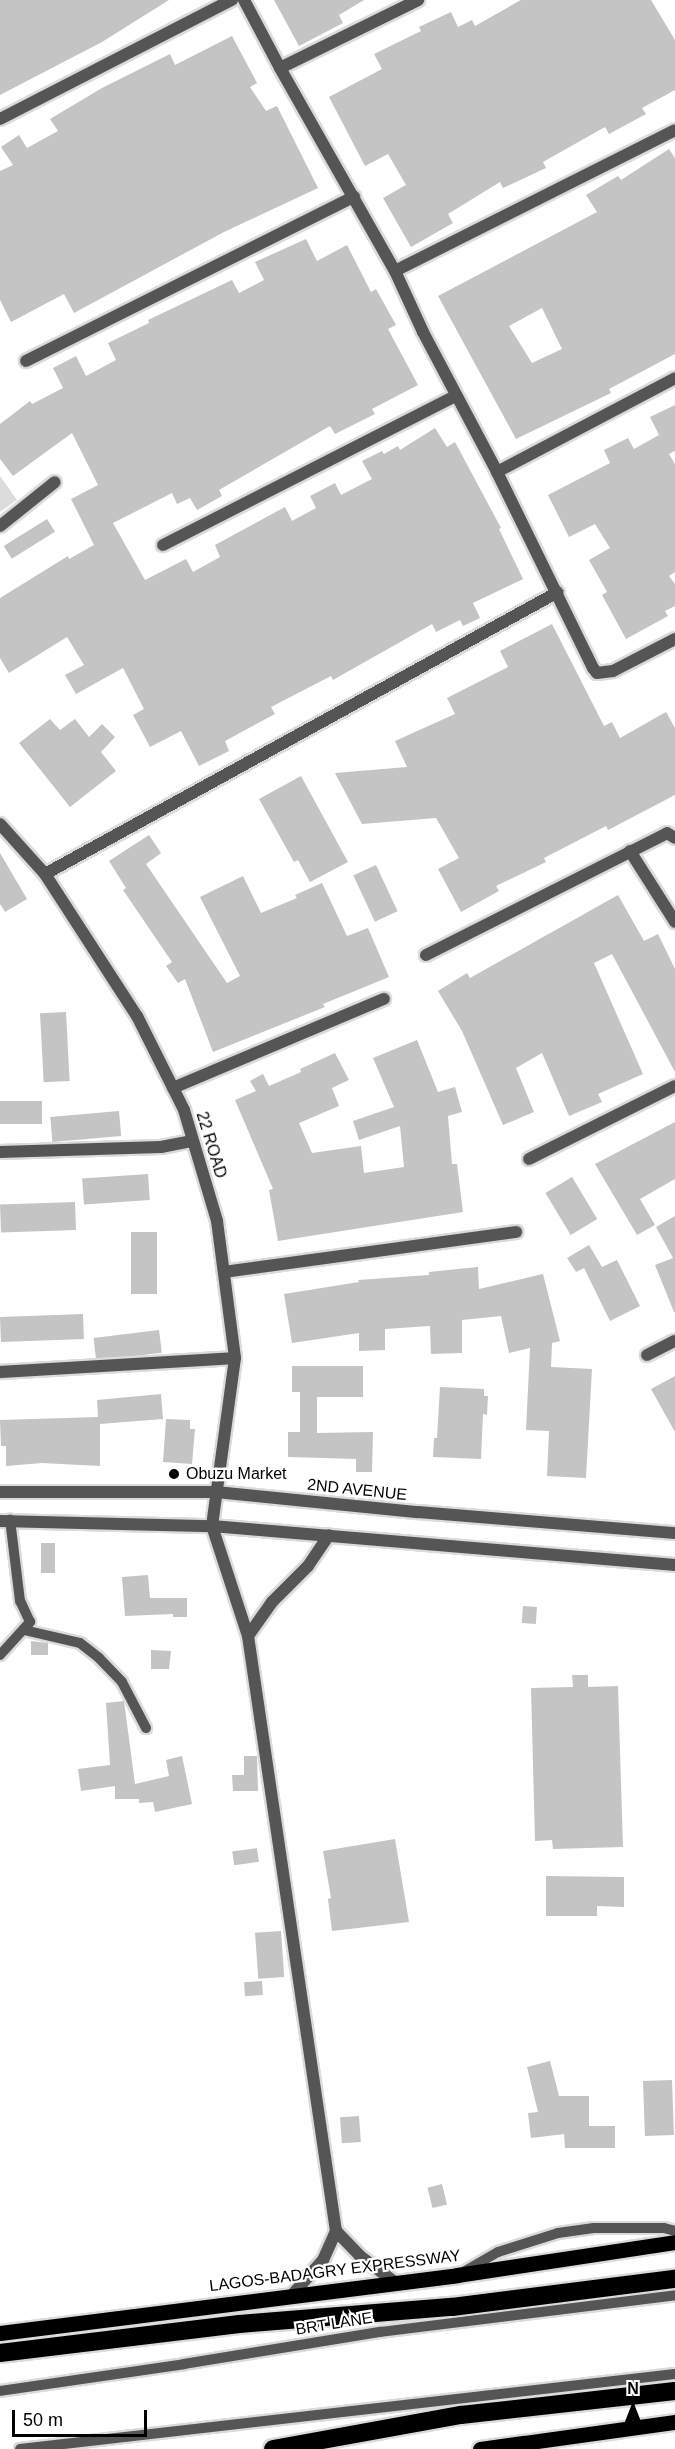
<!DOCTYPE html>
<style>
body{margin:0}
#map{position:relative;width:675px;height:2449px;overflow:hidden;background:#fff;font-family:Arial,sans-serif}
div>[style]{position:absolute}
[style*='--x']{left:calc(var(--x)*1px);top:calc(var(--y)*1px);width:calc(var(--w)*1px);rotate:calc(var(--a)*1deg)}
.green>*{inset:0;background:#dcdcdc}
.building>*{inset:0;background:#c4c4c4;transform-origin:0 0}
.roads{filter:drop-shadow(2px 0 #dbdbdb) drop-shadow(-2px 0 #dbdbdb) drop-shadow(0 2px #dbdbdb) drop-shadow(0 -2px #dbdbdb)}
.service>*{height:10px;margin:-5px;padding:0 5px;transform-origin:5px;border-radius:5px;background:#555}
.minor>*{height:12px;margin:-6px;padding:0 6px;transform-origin:6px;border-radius:6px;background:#555}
.tertiary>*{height:12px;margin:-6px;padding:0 6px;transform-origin:6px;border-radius:6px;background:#555}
.primary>*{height:15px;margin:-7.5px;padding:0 7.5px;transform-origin:7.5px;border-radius:7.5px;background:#000}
.motorway>*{height:18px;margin:-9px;padding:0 9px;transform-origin:9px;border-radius:9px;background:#000}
.dots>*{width:16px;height:16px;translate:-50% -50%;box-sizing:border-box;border:3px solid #fff;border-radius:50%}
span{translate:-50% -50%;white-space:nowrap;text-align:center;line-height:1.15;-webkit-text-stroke:4.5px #fff;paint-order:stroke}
.street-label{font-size:16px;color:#000}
.poi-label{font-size:16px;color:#000}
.left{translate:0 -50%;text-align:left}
.north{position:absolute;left:603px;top:2377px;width:60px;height:60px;-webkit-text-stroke:4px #fff;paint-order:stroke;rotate:0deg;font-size:16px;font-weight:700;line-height:24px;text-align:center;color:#000}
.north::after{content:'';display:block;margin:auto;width:21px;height:27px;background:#000;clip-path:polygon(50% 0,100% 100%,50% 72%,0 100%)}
.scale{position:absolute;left:12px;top:2410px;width:135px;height:27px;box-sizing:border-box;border:3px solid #000;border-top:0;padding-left:8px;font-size:18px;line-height:21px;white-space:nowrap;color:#000;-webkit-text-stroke:4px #fff;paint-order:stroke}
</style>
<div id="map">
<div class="green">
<i style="clip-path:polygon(0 476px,17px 500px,0 512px)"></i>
</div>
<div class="building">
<i style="clip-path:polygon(0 0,169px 0,102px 42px,0 95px)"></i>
<i style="clip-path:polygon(274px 0,364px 0,339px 15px,343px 23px,299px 46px)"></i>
<i style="clip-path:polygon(521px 0,651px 0,675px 40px,675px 90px,642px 108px,646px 114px,609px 134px,605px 127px,543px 162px,546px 168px,503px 188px,500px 182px,448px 214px,453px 223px,411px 247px,383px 198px,406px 185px,388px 154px,365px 166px,329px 97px,382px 69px,374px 54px,421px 31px,419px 27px,451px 12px,458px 27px,472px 20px,475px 26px)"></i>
<i style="clip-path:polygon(232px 36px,257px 83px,250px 87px,266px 111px,277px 106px,318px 188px,224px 232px,74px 313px,64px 294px,11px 322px,0 300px,0 171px,13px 165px,1px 147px,19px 135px,27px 148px,58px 131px,50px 119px,102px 88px,170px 54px,175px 65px)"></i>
<i style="clip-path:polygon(evenodd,669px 149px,675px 158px,675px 354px,609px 389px,611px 393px,516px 439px,438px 296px,597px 212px,586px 195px,618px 176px,621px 180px,669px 149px,542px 308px,562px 349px,532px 363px,509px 326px,542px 308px)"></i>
<i style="clip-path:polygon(306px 239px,317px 261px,347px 245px,371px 292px,376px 289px,396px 325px,388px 329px,418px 385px,372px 409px,375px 414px,335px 434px,330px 426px,219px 490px,222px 496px,197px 510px,190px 498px,177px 504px,172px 493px,113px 523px,145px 580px,186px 559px,193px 572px,220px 557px,215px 545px,285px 507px,292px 521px,316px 508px,310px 496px,335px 483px,341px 495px,372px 479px,362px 461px,382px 451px,384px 454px,398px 446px,400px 450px,435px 428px,447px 447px,455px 442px,501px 528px,499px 529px,523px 579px,473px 603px,480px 618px,463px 626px,460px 620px,436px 632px,432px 624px,333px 680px,331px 676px,271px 707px,275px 714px,225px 741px,229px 751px,199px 766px,181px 731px,150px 747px,133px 715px,144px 709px,123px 668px,76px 694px,65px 675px,84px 665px,67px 637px,9px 673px,0 658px,0 598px,68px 556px,69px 559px,94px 545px,71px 499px,98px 485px,72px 433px,13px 476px,0 459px,0 424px,30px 401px,32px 404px,63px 388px,53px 368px,76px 356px,86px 376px,116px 360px,108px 343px,149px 323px,148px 320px,232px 280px,239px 293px,264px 280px,255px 262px)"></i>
<i style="clip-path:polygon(675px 405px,675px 451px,669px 454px,675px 464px,675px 572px,669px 576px,675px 584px,675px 606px,665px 611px,668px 616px,626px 639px,602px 595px,607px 592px,589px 560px,610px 548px,595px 524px,569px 537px,548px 495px,610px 463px,604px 450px,628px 438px,634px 449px,659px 435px,650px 417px)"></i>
<i style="left:47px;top:519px;width:15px;height:51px;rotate:58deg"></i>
<i style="clip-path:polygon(552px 624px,604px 726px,612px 722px,620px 738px,666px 712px,675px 728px,675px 795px,608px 830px,606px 826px,544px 858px,546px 862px,496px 886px,499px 891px,461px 912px,438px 869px,459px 858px,436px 818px,362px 824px,335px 773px,407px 767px,395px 741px,455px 714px,447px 698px,508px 667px,500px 651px)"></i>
<i style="clip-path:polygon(50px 719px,60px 730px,75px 719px,89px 737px,102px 724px,115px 737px,101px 752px,116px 771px,70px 807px,19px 743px)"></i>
<i style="clip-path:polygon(301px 776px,348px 862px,310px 882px,298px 860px,294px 862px,259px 799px)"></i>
<i style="clip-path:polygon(149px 835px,161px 853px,146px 864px,227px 983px,240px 976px,200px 897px,243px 876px,261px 913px,297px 898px,295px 895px,322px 883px,347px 936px,368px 928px,389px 977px,323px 1004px,325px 1007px,213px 1052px,185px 979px,178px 983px,166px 966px,172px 962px,123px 890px,126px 888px,109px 861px)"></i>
<i style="clip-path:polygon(0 853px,27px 899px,5px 912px,0 904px)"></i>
<i style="left:376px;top:865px;width:51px;height:25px;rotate:65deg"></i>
<i style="clip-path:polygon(618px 895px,644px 941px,658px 934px,675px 969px,675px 1072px,612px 954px,594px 963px,643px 1074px,598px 1094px,602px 1102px,569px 1116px,542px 1053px,516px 1068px,534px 1112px,503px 1125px,462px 1031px,438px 991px,467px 973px,470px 978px)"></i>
<i style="left:66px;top:1012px;width:69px;height:26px;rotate:87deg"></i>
<i style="clip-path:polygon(417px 1040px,438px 1092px,455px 1087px,462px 1112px,448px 1116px,452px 1164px,457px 1164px,463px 1212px,278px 1241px,269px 1190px,273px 1189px,235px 1100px,256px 1091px,250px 1081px,263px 1074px,269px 1086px,301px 1072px,300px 1069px,335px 1053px,349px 1080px,332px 1088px,339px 1106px,299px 1123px,312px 1153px,361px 1146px,364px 1173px,404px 1167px,400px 1126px,359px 1140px,353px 1121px,394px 1107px,373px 1058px)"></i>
<i style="left:42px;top:1101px;width:23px;height:42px;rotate:90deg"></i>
<i style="left:119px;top:1111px;width:25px;height:69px;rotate:85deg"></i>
<i style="clip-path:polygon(675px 1122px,675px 1179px,640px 1199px,655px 1225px,637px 1235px,595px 1164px)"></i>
<i style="left:148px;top:1174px;width:26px;height:66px;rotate:86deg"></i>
<i style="left:572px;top:1177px;width:49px;height:31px;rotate:59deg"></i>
<i style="left:75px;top:1202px;width:28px;height:75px;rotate:88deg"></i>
<i style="clip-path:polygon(675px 1216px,675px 1312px,674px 1312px,655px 1265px,673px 1258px,656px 1227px)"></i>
<i style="left:131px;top:1232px;width:26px;height:62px"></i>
<i style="clip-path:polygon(589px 1245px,602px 1267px,617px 1260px,640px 1306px,610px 1321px,584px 1268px,576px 1272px,567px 1258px)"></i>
<i style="clip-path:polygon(478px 1267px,479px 1289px,543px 1274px,560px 1341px,552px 1343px,551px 1367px,592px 1369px,586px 1478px,547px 1476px,549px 1431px,526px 1430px,530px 1348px,509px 1353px,501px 1316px,462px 1320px,462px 1353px,431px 1354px,430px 1326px,385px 1329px,385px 1350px,359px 1351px,359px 1333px,292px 1343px,284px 1294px,359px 1282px,358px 1280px,429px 1275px,429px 1272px)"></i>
<i style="left:83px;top:1314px;width:25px;height:83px;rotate:88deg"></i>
<i style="left:159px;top:1330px;width:23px;height:66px;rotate:83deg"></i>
<i style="clip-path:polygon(292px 1366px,363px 1366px,363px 1397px,317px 1397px,317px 1433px,373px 1432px,372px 1472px,356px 1472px,356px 1459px,288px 1457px,288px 1432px,300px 1432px,300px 1392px,292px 1392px)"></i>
<i style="clip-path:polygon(675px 1376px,675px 1432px,651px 1389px)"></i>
<i style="clip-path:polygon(440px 1387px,484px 1389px,484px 1396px,488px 1396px,487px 1415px,483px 1414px,481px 1459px,433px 1457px,434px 1438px,437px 1438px)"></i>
<i style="clip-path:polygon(161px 1394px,163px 1419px,100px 1424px,100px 1466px,42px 1463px,6px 1466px,6px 1446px,1px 1446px,0 1420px,98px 1417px,97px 1400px)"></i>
<i style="clip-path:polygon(166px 1419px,190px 1420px,190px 1429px,195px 1429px,192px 1464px,163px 1462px)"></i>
<i style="left:41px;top:1543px;width:14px;height:30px"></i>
<i style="clip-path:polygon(148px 1575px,150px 1598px,187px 1598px,187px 1617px,173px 1617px,173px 1614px,125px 1616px,122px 1577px)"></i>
<i style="left:523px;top:1606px;width:14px;height:17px;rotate:4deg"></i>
<i style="clip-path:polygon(31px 1641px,48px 1643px,48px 1655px,31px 1655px)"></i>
<i style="clip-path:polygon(151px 1650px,171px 1651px,169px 1669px,151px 1669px)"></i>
<i style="clip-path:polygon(572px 1675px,588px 1675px,588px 1687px,618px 1686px,623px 1847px,553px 1849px,552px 1840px,535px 1841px,531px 1688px,573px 1687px)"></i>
<i style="clip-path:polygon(124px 1701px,135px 1784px,169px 1776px,166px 1760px,182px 1756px,192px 1804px,155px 1812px,153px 1802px,139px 1803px,139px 1799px,115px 1799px,115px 1786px,81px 1791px,78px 1769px,110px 1765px,106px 1703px)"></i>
<i style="clip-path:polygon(244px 1756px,257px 1756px,258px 1791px,233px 1791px,232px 1775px,244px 1775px)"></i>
<i style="clip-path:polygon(395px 1839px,409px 1922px,332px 1931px,328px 1899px,331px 1898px,323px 1851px)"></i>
<i style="left:257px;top:1848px;width:14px;height:25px;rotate:82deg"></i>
<i style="clip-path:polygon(546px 1876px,624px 1877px,624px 1907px,597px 1906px,597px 1916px,546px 1916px)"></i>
<i style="left:281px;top:1931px;width:46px;height:26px;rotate:86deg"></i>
<i style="left:262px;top:1981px;width:14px;height:18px;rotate:86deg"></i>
<i style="clip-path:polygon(550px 2061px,559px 2096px,589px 2096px,589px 2126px,615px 2126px,615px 2148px,565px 2148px,564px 2134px,531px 2138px,528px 2113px,538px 2112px,527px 2067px)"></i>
<i style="left:672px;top:2080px;width:55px;height:29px;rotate:88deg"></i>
<i style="left:359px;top:2116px;width:26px;height:19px;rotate:86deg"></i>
<i style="left:442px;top:2184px;width:21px;height:15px;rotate:76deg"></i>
</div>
<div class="roads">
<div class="service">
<i style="--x:24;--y:1630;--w:57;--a:13.1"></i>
<i style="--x:80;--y:1643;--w:24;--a:38"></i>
<i style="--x:99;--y:1658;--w:33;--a:46"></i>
<i style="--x:122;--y:1682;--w:52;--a:62.4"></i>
<i style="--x:0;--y:1655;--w:45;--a:-47.7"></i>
<i style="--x:30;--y:1622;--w:23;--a:-115"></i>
<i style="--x:20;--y:1601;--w:82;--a:-97"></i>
<i style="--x:465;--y:2271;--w:38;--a:-30"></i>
<i style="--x:498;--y:2252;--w:63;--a:-17.6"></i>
<i style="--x:558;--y:2233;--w:36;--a:-8"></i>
<i style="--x:594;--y:2228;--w:70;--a:0"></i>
<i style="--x:664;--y:2228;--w:11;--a:15"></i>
<i style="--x:0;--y:2391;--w:186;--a:-8.3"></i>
<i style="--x:184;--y:2364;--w:199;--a:-9.3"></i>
<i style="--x:380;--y:2332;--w:297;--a:-7.1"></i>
<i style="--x:20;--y:2449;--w:659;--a:-6.53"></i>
</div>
<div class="minor">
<i style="--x:244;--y:0;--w:77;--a:62.1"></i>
<i style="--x:280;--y:68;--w:233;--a:60.5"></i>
<i style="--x:395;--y:271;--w:67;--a:65.3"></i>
<i style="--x:423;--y:332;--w:158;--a:62.1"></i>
<i style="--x:497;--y:472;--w:218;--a:63.9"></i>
<i style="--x:593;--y:668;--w:6;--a:51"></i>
<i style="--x:597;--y:673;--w:16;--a:-7"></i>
<i style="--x:613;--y:671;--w:70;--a:-27.3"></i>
<i style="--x:280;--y:68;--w:154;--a:-26.2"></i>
<i style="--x:0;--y:119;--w:261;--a:-27.2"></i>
<i style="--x:395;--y:271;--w:313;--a:-26.7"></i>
<i style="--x:26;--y:361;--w:367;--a:-26.6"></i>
<i style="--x:497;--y:472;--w:201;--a:-27.8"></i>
<i style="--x:0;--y:526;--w:70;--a:-38.7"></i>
<i style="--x:163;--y:545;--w:329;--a:-27"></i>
<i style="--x:0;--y:824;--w:67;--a:48"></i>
<i style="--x:45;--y:874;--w:169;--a:57.1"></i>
<i style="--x:137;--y:1016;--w:105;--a:63.4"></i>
<i style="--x:184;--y:1110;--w:116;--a:73.4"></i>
<i style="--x:217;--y:1221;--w:138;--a:82.5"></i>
<i style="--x:235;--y:1358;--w:170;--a:97.8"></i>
<i style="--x:212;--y:1526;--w:116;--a:71.9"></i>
<i style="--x:248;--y:1636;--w:601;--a:81.59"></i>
<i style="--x:336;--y:2231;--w:32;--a:114"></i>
<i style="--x:323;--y:2260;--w:47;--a:131.5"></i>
<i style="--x:630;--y:851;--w:84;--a:57.6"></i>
<i style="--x:45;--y:874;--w:585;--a:-28.8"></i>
<i style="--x:426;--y:955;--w:270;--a:-26.8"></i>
<i style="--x:667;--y:833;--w:9;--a:32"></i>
<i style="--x:173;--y:1088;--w:229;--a:-22.9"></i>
<i style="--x:0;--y:1152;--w:161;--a:-1.8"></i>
<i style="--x:161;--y:1147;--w:32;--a:-11"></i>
<i style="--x:529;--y:1159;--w:163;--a:-26.6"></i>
<i style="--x:224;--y:1272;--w:295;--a:-7.8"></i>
<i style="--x:647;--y:1355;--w:31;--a:-27"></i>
<i style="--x:0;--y:1372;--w:235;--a:-3.4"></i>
<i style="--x:248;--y:1636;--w:42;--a:-54.8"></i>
<i style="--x:272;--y:1602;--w:51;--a:-45"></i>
<i style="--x:308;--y:1566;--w:37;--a:-56"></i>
<i style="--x:336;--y:2231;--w:35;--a:46"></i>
<i style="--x:360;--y:2256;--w:45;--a:36.9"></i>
</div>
<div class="tertiary">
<i style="--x:0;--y:1492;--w:216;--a:0"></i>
<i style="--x:216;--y:1492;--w:203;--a:5.7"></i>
<i style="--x:418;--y:1512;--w:258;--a:4.7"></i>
<i style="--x:0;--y:1521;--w:212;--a:1.4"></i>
<i style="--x:212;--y:1526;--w:465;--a:4.8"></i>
</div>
<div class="primary">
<i style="--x:0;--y:2333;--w:461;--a:-7.2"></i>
<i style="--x:457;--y:2275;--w:220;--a:-8.6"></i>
<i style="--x:480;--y:2449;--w:197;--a:-7.9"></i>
</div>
<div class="motorway">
<i style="--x:0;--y:2353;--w:241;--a:-6.9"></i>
<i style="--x:239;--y:2324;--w:214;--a:-4.6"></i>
<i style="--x:452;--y:2307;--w:225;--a:-7.2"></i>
<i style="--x:273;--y:2449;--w:191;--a:-10.3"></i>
<i style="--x:461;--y:2415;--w:215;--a:-6.4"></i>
</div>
</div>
<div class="dots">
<i style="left:174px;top:1474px;background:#000"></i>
</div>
<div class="street-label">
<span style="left:211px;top:1145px;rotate:73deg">22 ROAD</span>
<span style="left:357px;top:1490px;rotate:6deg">2ND AVENUE</span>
<span style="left:335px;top:2271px;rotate:-7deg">LAGOS-BADAGRY EXPRESSWAY</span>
<span style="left:334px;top:2324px;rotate:-9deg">BRT LANE</span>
</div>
<div class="poi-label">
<span class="left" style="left:186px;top:1474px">Obuzu Market</span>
</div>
<div class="north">N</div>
<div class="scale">50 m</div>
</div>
